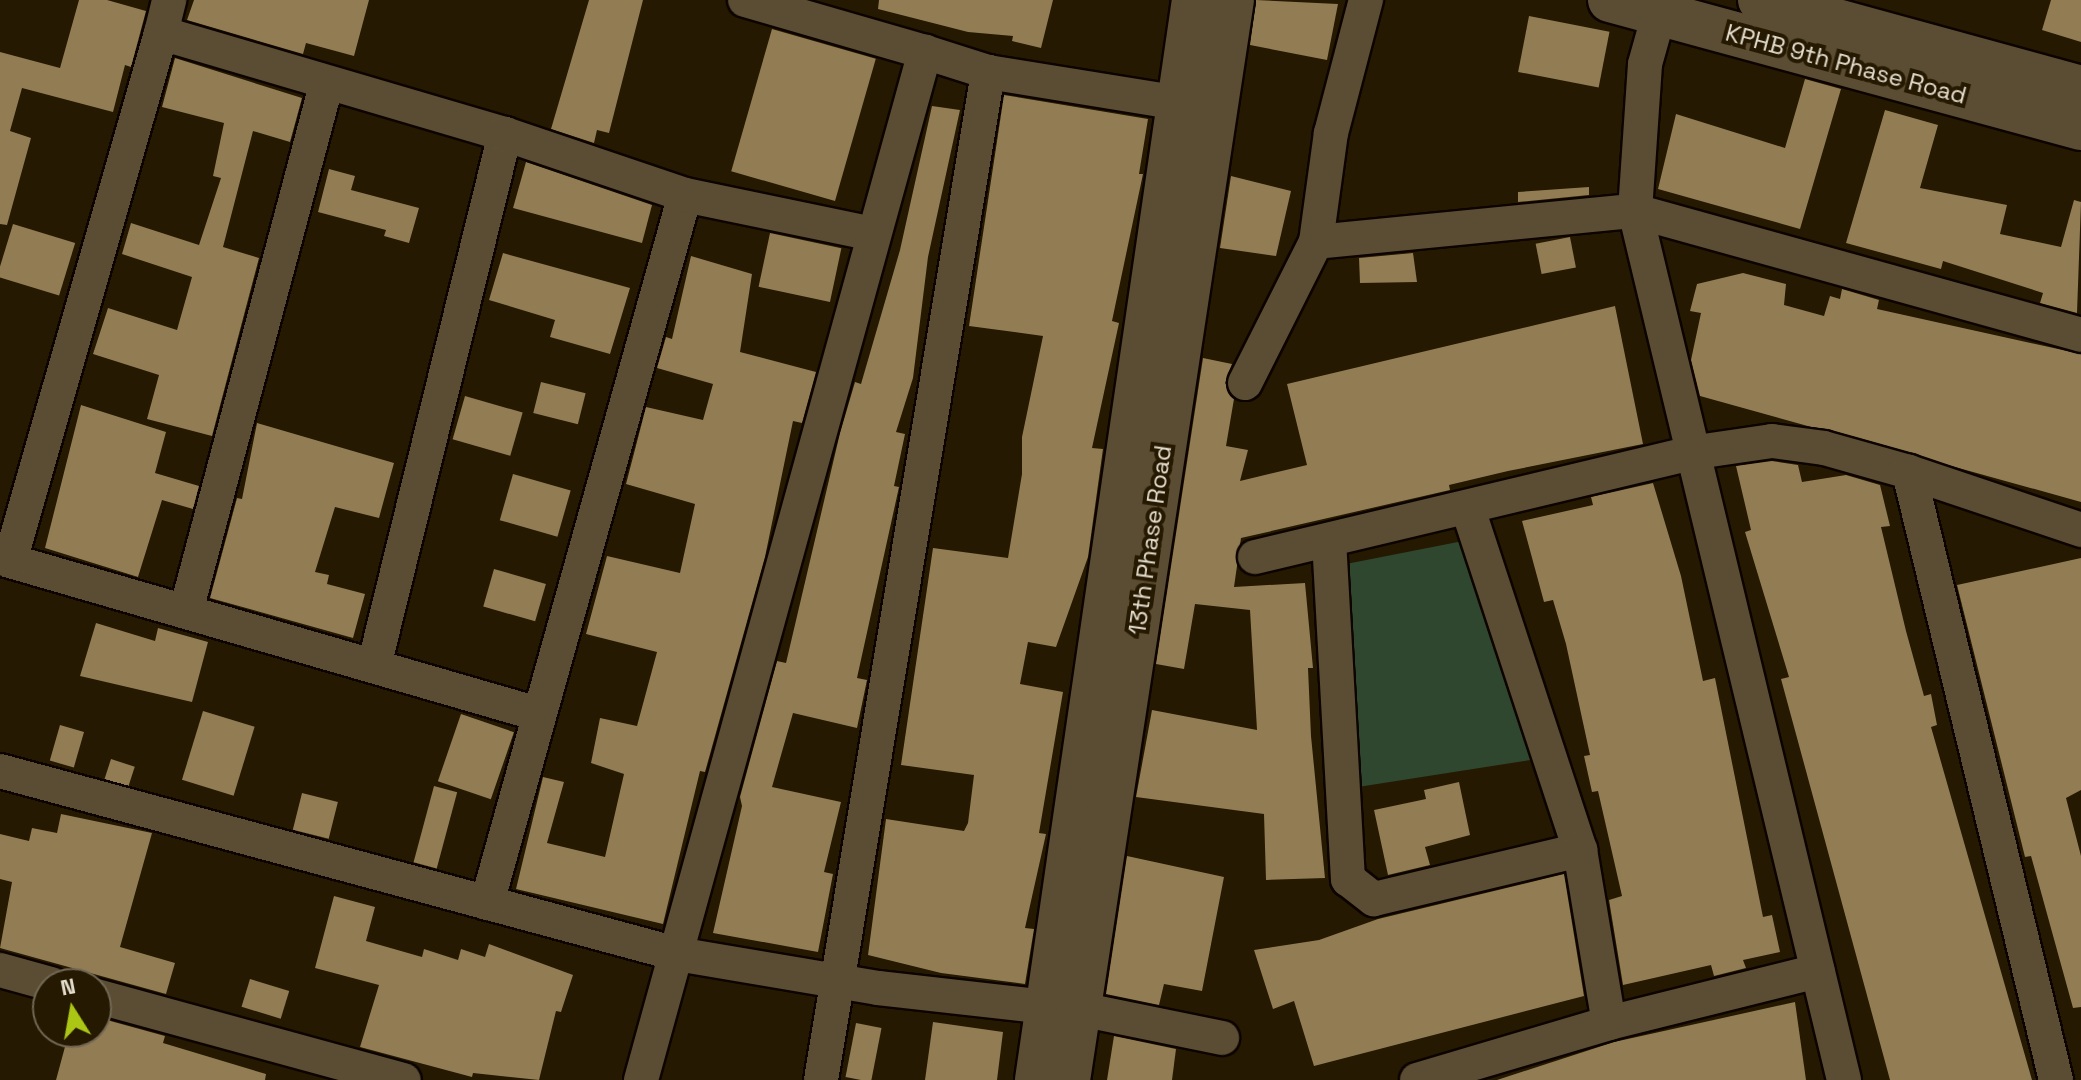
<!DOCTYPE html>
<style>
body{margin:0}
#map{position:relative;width:2081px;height:1080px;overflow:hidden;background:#251901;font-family:"Space Grotesk",sans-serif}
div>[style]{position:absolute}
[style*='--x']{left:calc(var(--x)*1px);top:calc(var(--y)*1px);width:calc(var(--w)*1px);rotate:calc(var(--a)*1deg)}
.green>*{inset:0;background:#2f472f}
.building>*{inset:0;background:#917c54;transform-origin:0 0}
.roads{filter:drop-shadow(2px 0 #0d0400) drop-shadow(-2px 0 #0d0400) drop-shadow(0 2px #0d0400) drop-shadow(0 -2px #0d0400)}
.minor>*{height:34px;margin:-17px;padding:0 17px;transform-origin:17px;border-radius:17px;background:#5b4d33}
.tertiary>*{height:44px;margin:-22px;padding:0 22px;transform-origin:22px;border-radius:22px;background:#5b4d33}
span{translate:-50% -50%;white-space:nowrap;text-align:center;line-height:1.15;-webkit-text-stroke:8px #251901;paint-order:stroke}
.street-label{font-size:24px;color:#e4dccd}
.north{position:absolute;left:32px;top:968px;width:80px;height:80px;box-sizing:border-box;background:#251901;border:2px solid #716753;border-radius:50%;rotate:349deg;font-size:22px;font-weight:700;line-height:32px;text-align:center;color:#e4dccd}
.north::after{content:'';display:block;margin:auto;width:28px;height:36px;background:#abc614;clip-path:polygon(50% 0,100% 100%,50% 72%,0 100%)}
</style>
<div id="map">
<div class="green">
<i style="clip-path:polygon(1463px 541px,1537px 759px,1358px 787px,1346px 564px)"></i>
</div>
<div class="building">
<i style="clip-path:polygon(79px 0,107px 0,146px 11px,131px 67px,125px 65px,113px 112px,22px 88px,10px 131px,31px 138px,7px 225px,0 224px,0 52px,60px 68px)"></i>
<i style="clip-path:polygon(194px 0,369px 0,354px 56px,306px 43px,303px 54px,187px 20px)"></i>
<i style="clip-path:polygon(589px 0,643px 0,609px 133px,597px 130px,594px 143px,551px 129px)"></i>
<i style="clip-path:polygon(879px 0,1053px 0,1041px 48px,1012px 41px,1013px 36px,968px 32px,878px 9px)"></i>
<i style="clip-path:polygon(1256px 0,1338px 4px,1327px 60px,1250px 45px)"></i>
<i style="clip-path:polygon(2051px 0,2081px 0,2081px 42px,2042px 30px)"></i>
<i style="left:1529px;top:16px;width:82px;height:57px;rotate:11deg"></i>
<i style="left:772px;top:29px;width:108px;height:148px;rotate:16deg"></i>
<i style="clip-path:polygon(175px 58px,302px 98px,290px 142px,253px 131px,223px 247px,259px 258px,212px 436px,147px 419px,159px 375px,93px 354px,108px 308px,177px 330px,192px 277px,122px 254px,131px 223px,199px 245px,221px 178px,213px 176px,224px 123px,162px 107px)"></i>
<i style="clip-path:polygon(1805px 79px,1841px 89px,1800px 229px,1658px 189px,1676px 114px,1785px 148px)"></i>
<i style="clip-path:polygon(1004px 95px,1148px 119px,1139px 174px,1143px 174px,1112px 321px,1119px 323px,1092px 448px,1103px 449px,1088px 557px,1056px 647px,1028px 642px,1020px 684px,1063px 692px,1039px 833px,1046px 834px,1025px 928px,1034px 929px,1025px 984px,941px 973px,868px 955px,886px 819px,964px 831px,968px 823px,974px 775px,901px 765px,933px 548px,1008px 558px,1022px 474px,1022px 437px,1043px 336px,969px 326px)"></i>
<i style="clip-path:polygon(932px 106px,960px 110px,928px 257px,913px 378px,896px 432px,905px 434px,894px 486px,899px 487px,857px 678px,867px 680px,857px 728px,793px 713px,772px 787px,841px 802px,824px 872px,833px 874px,818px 952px,713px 933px,742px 806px,740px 797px,777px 661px,786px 663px,840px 433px,855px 382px,861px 384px,900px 250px)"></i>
<i style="clip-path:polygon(1885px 110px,1938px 125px,1920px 188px,2007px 205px,2000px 234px,2061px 247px,2074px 200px,2081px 202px,2077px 313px,2040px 303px,2043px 293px,1943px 261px,1941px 269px,1846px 243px)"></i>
<i style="clip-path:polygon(526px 162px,652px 205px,642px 243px,513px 208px)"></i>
<i style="clip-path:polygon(329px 169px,355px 176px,351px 190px,419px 208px,409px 243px,384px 236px,386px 230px,318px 212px)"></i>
<i style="clip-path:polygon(1231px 176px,1291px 191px,1276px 256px,1220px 248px)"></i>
<i style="clip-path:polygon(1589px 187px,1589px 195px,1518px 202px,1518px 192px)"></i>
<i style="left:13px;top:224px;width:65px;height:55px;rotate:17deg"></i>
<i style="left:770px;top:233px;width:73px;height:55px;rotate:12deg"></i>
<i style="left:1570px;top:237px;width:31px;height:35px;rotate:79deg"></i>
<i style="clip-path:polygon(503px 253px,630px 288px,610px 354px,550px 337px,555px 320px,489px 300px)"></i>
<i style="clip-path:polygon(1413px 253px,1417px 282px,1360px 283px,1359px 258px)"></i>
<i style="clip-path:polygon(691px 256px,752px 274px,740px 352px,816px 372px,802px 423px,793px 421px,765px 557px,705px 772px,700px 771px,663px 924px,516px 889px,543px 777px,564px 782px,547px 843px,605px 857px,624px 774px,591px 763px,600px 718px,637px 726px,657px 652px,586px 634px,607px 556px,680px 573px,695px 504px,626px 484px,646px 407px,703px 420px,713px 384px,657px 368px,666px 337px,672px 339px)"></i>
<i style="clip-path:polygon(1743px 273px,1786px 284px,1784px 305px,1824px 316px,1830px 296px,1840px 299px,1842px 289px,1879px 300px,1877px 309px,2081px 354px,2081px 502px,1700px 396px,1691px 360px,1701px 313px,1690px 311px,1697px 284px)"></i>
<i style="clip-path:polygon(1615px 306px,1643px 444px,1508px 471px,1449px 485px,1450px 490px,1241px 538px,1234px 587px,1305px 583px,1313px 668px,1308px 668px,1311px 736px,1325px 878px,1266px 880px,1264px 814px,1136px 797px,1152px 710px,1257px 730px,1250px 610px,1195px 604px,1184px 669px,1156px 664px,1203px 358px,1232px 364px,1225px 383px,1234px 399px,1226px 446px,1248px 450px,1240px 481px,1307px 465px,1287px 384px)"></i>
<i style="left:541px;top:382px;width:46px;height:32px;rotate:14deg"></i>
<i style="left:465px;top:396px;width:60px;height:45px;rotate:16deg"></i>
<i style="clip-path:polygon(81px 405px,166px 432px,155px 473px,199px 486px,193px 509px,162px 500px,138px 577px,45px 548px)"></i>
<i style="clip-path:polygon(257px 423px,394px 463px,379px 518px,335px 507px,315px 572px,329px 575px,327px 584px,365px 594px,353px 638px,210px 598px,237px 498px,242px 499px)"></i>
<i style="clip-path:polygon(1772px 461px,1798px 465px,1802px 482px,1846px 475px,1880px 485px,1890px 526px,1881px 527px,1906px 631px,1924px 696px,1931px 694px,1937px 725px,1931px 727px,2032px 1080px,1890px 1080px,1781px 679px,1789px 677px,1745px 532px,1751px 530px,1736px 466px)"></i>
<i style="left:513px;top:474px;width:60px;height:48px;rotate:16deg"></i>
<i style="clip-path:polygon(1653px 483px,1681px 576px,1703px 681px,1715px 678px,1763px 917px,1772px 915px,1780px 952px,1743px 960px,1746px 968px,1714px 976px,1711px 965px,1623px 985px,1609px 900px,1622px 896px,1598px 791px,1592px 792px,1584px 756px,1590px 755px,1566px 644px,1553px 600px,1544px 602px,1522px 521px,1593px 505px,1591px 497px)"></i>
<i style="clip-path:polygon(2081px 558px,2081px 790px,2066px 798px,2081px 856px,2081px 1007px,2073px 1008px,2031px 856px,2025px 857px,1957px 585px)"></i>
<i style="left:494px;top:569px;width:54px;height:39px;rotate:16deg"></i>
<i style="clip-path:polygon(96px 623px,155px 641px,158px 628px,208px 642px,192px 702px,80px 676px)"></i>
<i style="left:203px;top:711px;width:54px;height:72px;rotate:17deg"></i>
<i style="left:461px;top:714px;width:56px;height:71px;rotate:19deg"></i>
<i style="left:60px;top:725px;width:25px;height:37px;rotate:16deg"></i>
<i style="left:111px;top:759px;width:25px;height:21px;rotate:18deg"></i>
<i style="clip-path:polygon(1459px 782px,1470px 835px,1425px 847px,1430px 865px,1388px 875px,1374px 810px,1426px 799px,1424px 790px)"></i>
<i style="left:434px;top:786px;width:24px;height:79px;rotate:15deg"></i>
<i style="left:302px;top:793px;width:37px;height:38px;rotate:14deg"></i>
<i style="clip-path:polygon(61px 814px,152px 833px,120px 947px,175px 963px,166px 994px,0 948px,12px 882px,0 879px,0 834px,29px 841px,32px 828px,57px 833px)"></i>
<i style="clip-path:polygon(1127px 856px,1224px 877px,1202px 991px,1164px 984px,1159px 1005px,1106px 994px)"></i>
<i style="clip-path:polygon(1564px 874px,1584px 996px,1314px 1066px,1294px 1001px,1273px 1009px,1254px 950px,1319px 940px,1378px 919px)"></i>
<i style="clip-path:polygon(334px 896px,375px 907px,366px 941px,422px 957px,424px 949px,458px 960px,461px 949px,485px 957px,489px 944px,573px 975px,561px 1012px,556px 1011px,539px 1080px,473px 1073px,472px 1077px,360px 1047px,379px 985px,315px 968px)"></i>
<i style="left:250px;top:979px;width:41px;height:29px;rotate:17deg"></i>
<i style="clip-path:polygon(1795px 1002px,1806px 1080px,1497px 1080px,1614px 1042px)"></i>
<i style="clip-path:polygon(96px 1017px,165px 1036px,163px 1043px,266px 1074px,265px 1080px,56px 1080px,69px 1032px,96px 1032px)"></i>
<i style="clip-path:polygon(933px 1022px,1003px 1032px,997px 1080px,925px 1080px)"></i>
<i style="left:856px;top:1023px;width:26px;height:55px;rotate:11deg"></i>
<i style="clip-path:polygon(1114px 1036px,1176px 1049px,1172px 1080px,1107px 1080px)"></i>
</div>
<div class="roads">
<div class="minor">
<i style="--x:745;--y:0;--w:187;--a:16.1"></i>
<i style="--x:161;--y:33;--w:34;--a:-76"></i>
<i style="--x:1316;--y:242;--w:321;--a:-5.6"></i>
<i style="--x:1635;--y:211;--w:147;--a:-86.1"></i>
<i style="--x:1645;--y:64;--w:66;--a:-74.3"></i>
<i style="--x:1245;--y:383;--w:158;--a:-63.3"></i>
<i style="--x:1316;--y:242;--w:110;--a:-82.2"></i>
<i style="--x:1331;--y:133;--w:138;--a:-75.3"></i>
<i style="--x:1909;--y:472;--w:626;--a:76.41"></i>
<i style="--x:1468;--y:509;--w:359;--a:71.8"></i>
<i style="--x:1329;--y:540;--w:340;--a:86.8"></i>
<i style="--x:1348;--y:879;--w:33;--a:38"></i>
<i style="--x:1374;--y:899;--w:212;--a:-13.4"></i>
<i style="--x:1580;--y:850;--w:175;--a:80.5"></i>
<i style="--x:1255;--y:557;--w:447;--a:-13.4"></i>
<i style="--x:1690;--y:453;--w:83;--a:-8.3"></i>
<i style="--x:1772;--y:441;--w:52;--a:7.7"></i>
<i style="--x:1824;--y:448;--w:88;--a:15.8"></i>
<i style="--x:1909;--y:472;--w:182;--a:18.6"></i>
<i style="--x:186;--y:611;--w:547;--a:-75.08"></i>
<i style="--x:374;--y:666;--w:548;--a:-76.17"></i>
<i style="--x:538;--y:714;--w:550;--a:-163.84"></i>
<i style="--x:10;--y:561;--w:549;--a:-74.04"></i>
<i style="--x:161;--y:33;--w:359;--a:16.4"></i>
<i style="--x:505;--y:134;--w:190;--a:18.7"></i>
<i style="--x:0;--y:771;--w:701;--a:15.13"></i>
<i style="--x:677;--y:954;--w:204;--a:9.6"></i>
<i style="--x:878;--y:988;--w:171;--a:6.4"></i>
<i style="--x:487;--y:903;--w:735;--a:-74.38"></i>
<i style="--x:685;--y:195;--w:193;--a:11.7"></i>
<i style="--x:0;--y:970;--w:53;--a:15.4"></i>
<i style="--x:96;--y:996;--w:319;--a:15.3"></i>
<i style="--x:1080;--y:1009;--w:145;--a:11.5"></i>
<i style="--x:641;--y:1080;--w:1067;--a:-74.56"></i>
<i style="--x:925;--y:52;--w:66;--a:17.6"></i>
<i style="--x:988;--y:72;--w:193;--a:9.2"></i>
<i style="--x:821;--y:1080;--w:1022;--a:-80.59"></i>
<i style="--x:1417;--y:1080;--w:200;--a:-16.5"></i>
<i style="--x:1609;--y:1023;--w:215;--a:-14"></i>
<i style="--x:1844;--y:1080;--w:894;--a:-103.52"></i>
<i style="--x:1635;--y:211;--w:463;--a:15.5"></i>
</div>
<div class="tertiary">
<i style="--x:1610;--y:0;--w:488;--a:15.2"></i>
<i style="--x:1760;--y:0;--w:333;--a:15.3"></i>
<i style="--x:1037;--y:1080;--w:1091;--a:-81.73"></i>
<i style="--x:1068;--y:1080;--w:1092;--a:-81.37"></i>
</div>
</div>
<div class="street-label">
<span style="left:1846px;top:64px;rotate:15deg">KPHB 9th Phase Road</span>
<span style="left:1150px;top:540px;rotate:-82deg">13th Phase Road</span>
</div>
<div class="north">N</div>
</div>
